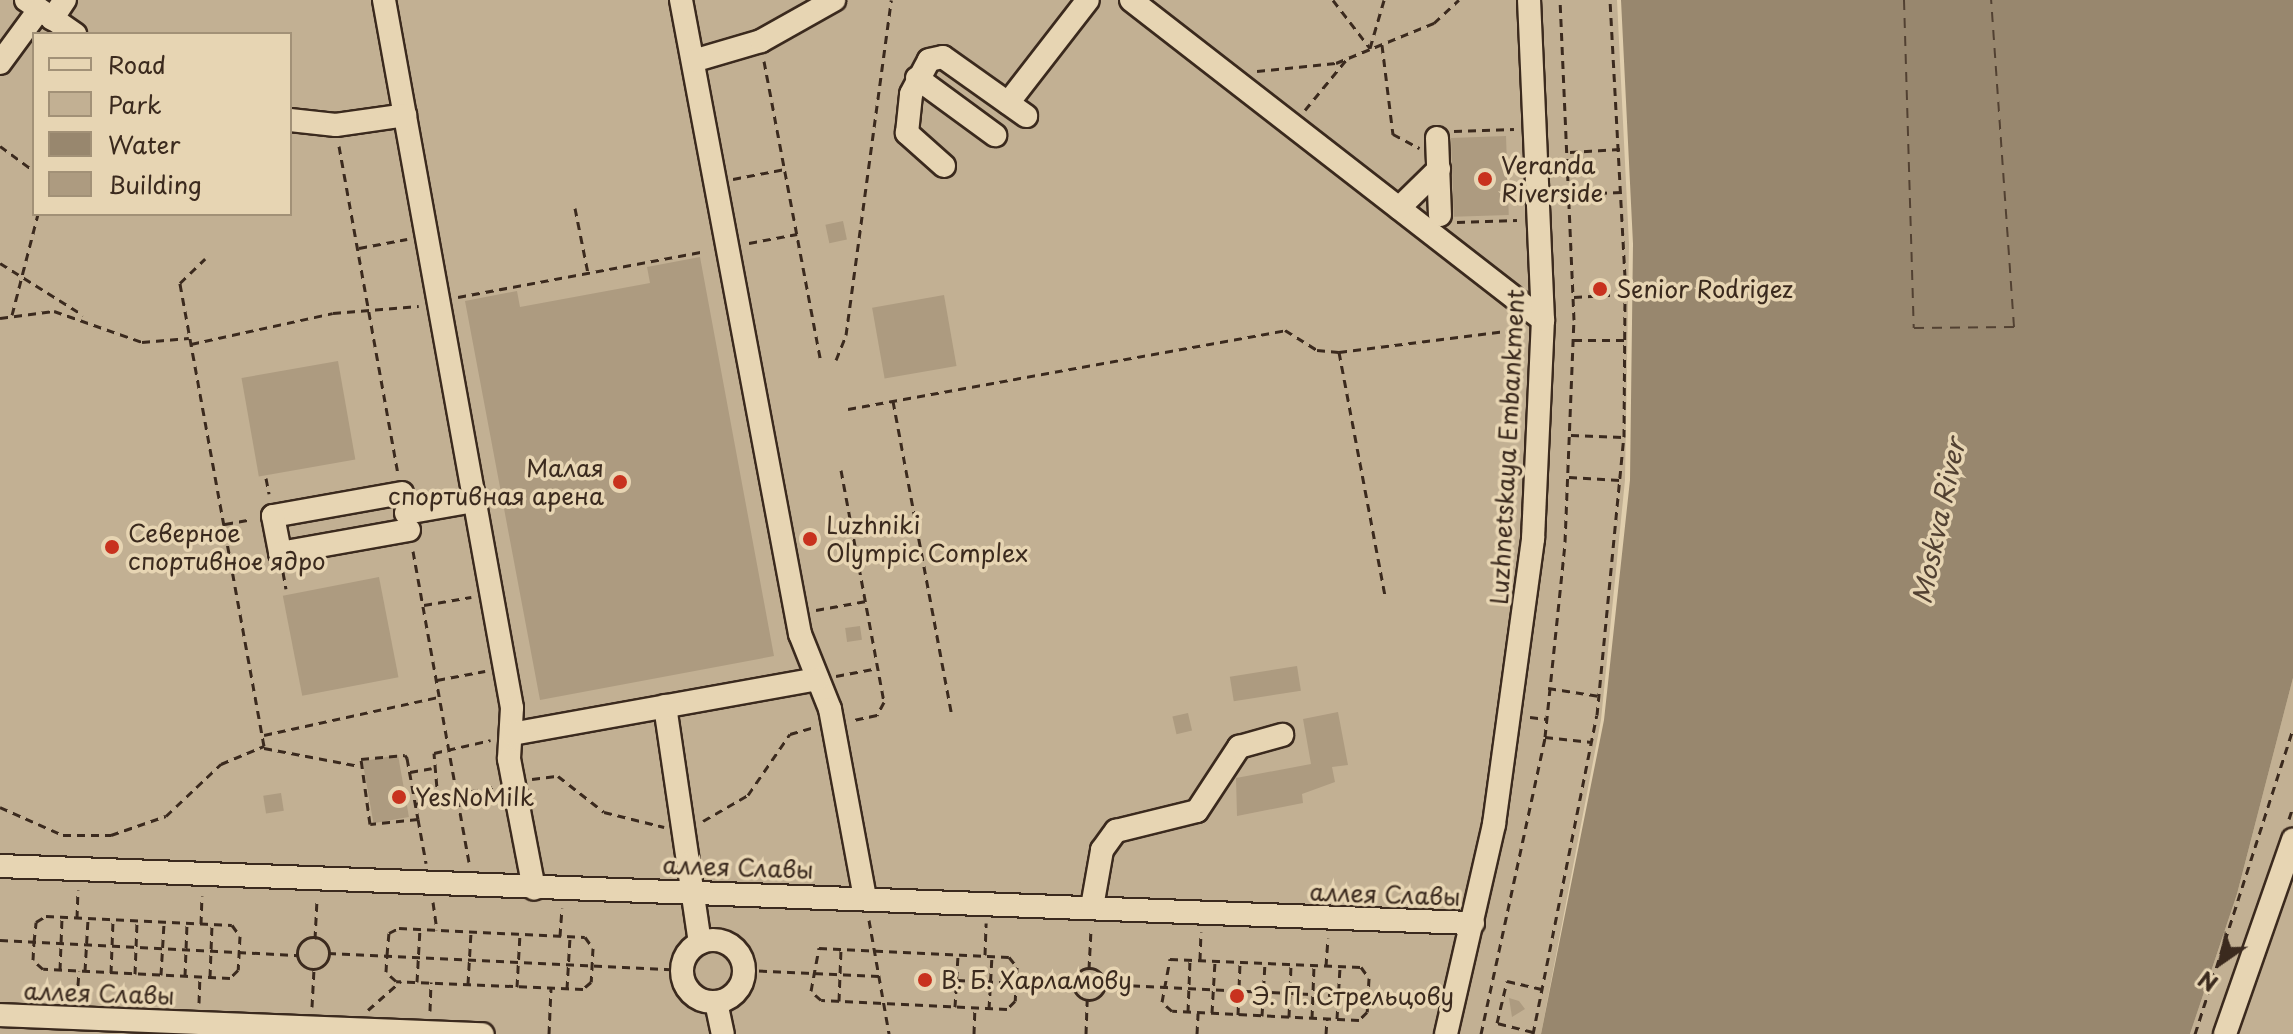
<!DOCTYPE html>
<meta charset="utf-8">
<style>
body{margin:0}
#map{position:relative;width:2293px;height:1034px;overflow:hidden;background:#e0cead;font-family:"Playpen Sans",sans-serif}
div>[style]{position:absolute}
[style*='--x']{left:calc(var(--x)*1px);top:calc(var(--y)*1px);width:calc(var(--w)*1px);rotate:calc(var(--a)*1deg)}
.green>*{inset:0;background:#c2b093}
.water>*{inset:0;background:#98876e}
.ferry>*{height:2px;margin-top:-1px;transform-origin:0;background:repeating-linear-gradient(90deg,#524132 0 10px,transparent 0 18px)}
.building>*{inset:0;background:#ad9b80;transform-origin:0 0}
.path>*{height:3px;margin-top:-1.5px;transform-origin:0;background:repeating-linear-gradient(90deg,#3b2a1e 0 8px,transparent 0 14px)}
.path>.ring{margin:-1.5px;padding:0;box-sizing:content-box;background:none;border:3px solid #3b2a1e;border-radius:50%}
.roads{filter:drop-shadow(2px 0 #3b2a1e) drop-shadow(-2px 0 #3b2a1e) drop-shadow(0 2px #3b2a1e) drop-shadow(0 -2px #3b2a1e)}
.minor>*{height:22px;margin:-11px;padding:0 11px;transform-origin:11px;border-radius:11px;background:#e7d5b3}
.minor>.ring{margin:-11px;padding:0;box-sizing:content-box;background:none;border:22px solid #e7d5b3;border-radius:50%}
.dots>*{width:22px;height:22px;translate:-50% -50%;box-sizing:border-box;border:4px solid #e7d5b3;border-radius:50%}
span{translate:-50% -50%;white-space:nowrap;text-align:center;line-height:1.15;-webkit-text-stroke:7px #e7d5b3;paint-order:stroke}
.poi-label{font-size:24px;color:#3b2a1e}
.left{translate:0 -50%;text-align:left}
.right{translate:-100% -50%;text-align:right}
.street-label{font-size:24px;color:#3b2a1e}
.water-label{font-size:26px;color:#524132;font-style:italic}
.legend{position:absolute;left:32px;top:32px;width:260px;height:184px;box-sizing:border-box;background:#e7d5b3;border:2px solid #a29177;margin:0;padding:10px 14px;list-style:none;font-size:24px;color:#3b2a1e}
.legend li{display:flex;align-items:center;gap:16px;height:40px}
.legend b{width:40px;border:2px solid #a29177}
.north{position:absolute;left:2181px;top:922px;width:80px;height:80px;-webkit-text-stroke:6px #e7d5b3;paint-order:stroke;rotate:214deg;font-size:22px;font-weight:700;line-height:32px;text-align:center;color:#3b2a1e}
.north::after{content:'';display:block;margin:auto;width:28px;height:36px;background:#3b2a1e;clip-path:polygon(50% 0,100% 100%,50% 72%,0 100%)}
</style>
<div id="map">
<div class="green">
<i style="clip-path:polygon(evenodd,0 0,1617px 0,1629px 244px,1625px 480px,1601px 720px,1541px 1034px,0 1034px,0 0,34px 34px,290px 34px,290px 214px,34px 214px,34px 34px)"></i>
<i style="clip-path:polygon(2293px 678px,2293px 1034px,2190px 1034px,2237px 894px)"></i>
</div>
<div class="water">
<i style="clip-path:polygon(1621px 0,2293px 0,2293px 678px,2237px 894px,2190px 1034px,1541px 1034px,1604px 720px,1630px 480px,1633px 244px)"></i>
</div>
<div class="ferry">
<i style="--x:1904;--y:0;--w:328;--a:88.3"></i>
<i style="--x:1914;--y:328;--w:100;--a:-0.6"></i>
<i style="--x:2014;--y:327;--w:328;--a:-94"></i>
</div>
<div class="building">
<i style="left:1506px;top:136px;width:79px;height:55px;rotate:88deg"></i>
<i style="left:843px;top:221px;width:19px;height:18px;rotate:78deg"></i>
<i style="clip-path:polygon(700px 257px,774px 656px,540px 700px,465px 301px,517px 291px,520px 307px,650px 283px,647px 267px)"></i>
<i style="left:944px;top:295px;width:72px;height:73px;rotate:80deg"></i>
<i style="left:338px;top:361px;width:100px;height:98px;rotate:80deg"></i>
<i style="left:379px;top:577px;width:102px;height:98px;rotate:79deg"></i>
<i style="left:860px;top:626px;width:14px;height:15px;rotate:82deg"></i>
<i style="left:1297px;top:666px;width:25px;height:68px;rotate:81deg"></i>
<i style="clip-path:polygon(1338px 712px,1348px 765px,1332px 767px,1335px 782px,1302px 794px,1303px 803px,1237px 816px,1236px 778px,1311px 764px,1303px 719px)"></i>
<i style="left:1188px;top:713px;width:18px;height:16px;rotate:77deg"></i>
<i style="left:398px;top:755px;width:63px;height:36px;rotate:80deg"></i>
<i style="left:281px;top:793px;width:18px;height:18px;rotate:81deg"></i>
<i style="clip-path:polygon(1509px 998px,1519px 1001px,1525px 1009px,1512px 1017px)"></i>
</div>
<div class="path">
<i style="--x:1333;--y:0;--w:61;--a:52.4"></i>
<i style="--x:1382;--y:45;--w:90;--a:83"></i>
<i style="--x:1393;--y:134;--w:30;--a:28"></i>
<i style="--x:1370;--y:48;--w:50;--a:-73.7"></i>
<i style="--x:764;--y:61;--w:302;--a:79.3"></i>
<i style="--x:1257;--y:71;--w:79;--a:-5.8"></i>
<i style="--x:1336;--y:63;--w:106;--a:-22.2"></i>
<i style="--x:1434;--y:23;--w:34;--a:-43"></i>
<i style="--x:1305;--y:110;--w:65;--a:-50.6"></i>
<i style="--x:1454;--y:131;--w:60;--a:-1.9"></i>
<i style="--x:0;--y:146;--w:42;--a:36.3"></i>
<i style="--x:339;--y:146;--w:332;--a:79.8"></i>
<i style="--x:1570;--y:152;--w:50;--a:-3.4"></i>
<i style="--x:733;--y:179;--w:53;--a:-10.9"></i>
<i style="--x:1571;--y:194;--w:51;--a:-2.2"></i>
<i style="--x:575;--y:208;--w:66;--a:78.7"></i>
<i style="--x:1457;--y:222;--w:60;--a:-1.9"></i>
<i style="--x:749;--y:243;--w:49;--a:-10.6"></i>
<i style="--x:359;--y:248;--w:49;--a:-10.6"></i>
<i style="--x:0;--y:263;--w:98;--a:32.1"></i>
<i style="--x:458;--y:297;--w:252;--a:-10.5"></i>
<i style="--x:1574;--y:297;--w:51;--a:-3.4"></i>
<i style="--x:12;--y:315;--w:104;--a:-75.6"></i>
<i style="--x:0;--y:318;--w:54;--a:-7.4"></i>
<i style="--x:54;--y:311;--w:93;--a:19.4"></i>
<i style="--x:142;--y:342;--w:47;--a:-4.9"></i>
<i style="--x:1574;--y:340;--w:51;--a:0"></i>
<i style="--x:191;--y:344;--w:145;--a:-12.3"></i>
<i style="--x:333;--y:313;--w:86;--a:-4.7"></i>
<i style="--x:1339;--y:352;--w:182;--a:-7.2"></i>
<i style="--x:836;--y:360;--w:27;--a:-68"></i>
<i style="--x:846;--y:335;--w:338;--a:-82.3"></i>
<i style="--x:893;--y:401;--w:316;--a:79.4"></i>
<i style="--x:848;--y:409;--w:444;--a:-10.2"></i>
<i style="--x:1285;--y:330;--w:38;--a:32"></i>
<i style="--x:1317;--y:350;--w:22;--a:5"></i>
<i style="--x:1339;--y:352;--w:248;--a:79.3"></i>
<i style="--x:1571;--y:435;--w:52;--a:2.2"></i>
<i style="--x:841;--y:470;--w:236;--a:79.5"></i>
<i style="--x:884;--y:702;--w:15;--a:118"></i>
<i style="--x:877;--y:715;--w:25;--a:168"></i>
<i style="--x:1569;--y:477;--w:51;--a:3.4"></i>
<i style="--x:266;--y:478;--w:16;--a:79"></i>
<i style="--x:225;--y:524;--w:27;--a:-10"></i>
<i style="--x:413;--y:551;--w:316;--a:79.8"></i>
<i style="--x:232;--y:562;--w:27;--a:-10"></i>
<i style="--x:283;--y:572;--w:17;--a:80"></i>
<i style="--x:424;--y:605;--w:48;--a:-9.7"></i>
<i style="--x:816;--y:610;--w:51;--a:-10.2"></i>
<i style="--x:836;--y:676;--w:43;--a:-10.8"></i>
<i style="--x:437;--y:680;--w:49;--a:-10.6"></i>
<i style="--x:1548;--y:688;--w:52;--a:8.9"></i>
<i style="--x:1530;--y:717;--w:16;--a:7"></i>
<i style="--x:264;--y:735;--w:179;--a:-12.3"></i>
<i style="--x:1545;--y:737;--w:47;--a:6.1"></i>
<i style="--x:264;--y:748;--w:97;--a:10.7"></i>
<i style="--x:410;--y:772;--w:22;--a:-10"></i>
<i style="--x:532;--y:779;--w:26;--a:-7"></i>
<i style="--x:558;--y:776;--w:58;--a:38"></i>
<i style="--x:604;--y:812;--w:62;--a:14"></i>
<i style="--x:457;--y:794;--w:37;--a:-11"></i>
<i style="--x:438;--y:800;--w:47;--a:-94.9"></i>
<i style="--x:434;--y:753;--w:58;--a:-12.8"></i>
<i style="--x:415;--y:804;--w:43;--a:-9.5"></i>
<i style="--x:0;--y:807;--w:69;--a:24"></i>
<i style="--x:63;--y:835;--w:48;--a:0"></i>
<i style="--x:111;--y:835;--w:58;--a:-19.1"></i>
<i style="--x:166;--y:816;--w:76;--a:-43.4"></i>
<i style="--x:221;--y:764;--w:47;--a:-22.7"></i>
<i style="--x:264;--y:746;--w:471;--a:-100.3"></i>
<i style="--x:180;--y:283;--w:35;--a:-44"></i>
<i style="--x:418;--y:819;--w:48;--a:174.1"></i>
<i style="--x:370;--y:824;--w:66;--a:-97.9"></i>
<i style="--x:361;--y:759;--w:44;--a:-5.2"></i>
<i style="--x:405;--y:755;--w:4;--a:56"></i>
<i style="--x:407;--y:758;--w:62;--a:79.8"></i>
<i style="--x:418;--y:819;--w:45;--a:79.7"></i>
<i style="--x:2289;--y:819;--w:13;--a:-72"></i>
<i style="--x:703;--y:821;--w:52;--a:-30"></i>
<i style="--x:748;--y:795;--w:74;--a:-55.5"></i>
<i style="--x:790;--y:734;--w:25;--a:-16"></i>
<i style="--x:433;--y:902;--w:28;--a:82"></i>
<i style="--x:46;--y:916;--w:186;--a:2.8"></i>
<i style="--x:232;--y:925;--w:14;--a:54"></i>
<i style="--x:240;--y:936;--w:34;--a:93"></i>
<i style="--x:238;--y:970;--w:11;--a:135"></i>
<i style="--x:230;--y:978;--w:187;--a:-177.2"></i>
<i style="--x:43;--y:969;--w:13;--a:-138"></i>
<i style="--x:33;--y:960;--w:18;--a:-87"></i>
<i style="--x:34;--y:942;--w:20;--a:-84"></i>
<i style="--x:36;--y:922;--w:12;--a:-31"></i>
<i style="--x:77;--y:918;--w:28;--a:-88"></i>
<i style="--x:869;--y:920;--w:116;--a:80"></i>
<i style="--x:201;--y:924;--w:28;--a:-88"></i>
<i style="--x:399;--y:928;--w:186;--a:2.8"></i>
<i style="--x:585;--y:937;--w:14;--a:54"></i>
<i style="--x:593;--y:948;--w:34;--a:93"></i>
<i style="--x:591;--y:982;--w:11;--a:139"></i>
<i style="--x:583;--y:989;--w:187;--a:-177.6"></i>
<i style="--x:396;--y:981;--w:13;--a:-138"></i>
<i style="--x:386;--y:972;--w:17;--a:-87"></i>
<i style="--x:387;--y:955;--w:22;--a:-85"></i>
<i style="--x:389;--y:933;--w:11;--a:-27"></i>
<i style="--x:560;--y:936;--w:28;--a:-86"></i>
<i class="ring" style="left:297px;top:937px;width:29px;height:29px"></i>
<i style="--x:315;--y:939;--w:40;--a:-87.1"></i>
<i style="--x:0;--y:940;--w:299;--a:2.9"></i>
<i style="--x:819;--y:948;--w:190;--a:2.7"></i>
<i style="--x:1009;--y:957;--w:13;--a:51"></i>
<i style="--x:1017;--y:967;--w:34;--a:93"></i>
<i style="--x:1015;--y:1001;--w:11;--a:135"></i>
<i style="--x:1007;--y:1009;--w:186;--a:-177.2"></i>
<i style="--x:821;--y:1000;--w:13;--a:-138"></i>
<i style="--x:811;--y:991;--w:44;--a:-79.5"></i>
<i style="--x:328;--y:953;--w:354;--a:2.7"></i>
<i style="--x:985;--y:955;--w:32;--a:-88"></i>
<i style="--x:1170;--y:959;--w:191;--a:2.4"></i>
<i style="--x:1361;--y:967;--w:14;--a:54"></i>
<i style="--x:1369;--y:978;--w:34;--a:93"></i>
<i style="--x:1367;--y:1012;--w:11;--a:135"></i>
<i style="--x:1359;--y:1020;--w:187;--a:-177.2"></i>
<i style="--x:1172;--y:1011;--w:13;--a:-138"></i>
<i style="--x:1162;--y:1002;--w:44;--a:-79.5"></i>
<i style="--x:1200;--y:960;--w:28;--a:-88"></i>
<i style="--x:1326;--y:966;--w:28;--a:-86"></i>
<i class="ring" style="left:1073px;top:968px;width:29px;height:29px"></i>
<i style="--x:1089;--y:969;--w:40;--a:-87.1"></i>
<i style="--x:60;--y:970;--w:52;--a:-87.8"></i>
<i style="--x:745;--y:970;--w:134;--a:2.6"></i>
<i style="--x:85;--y:971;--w:52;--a:-86.7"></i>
<i style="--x:111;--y:973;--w:53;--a:-87.8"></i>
<i style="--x:135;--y:974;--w:52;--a:-87.8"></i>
<i style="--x:161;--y:975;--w:52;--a:-86.7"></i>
<i style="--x:185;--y:976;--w:52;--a:-87.8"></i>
<i style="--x:210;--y:977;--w:52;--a:-87.8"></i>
<i style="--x:957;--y:980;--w:118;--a:2.9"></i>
<i style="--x:417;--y:982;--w:53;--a:-86.8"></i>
<i style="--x:468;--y:984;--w:52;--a:-86.7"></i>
<i style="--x:1104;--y:984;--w:330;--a:2.8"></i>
<i style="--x:517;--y:987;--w:53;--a:-86.8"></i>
<i style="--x:567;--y:989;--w:52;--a:-86.7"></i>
<i style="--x:77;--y:999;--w:28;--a:-86"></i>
<i style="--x:839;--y:1001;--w:52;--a:-87.8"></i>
<i style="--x:199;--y:1003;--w:25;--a:-88"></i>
<i style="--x:312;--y:1007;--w:39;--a:-87"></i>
<i style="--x:955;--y:1007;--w:52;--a:-86.7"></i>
<i style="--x:989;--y:1009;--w:53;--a:-86.8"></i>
<i style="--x:368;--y:1010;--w:44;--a:-41.3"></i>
<i style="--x:430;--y:1011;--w:29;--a:-88"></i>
<i style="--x:1188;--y:1012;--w:52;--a:-87.8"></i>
<i style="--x:1212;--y:1013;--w:52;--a:-86.7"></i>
<i style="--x:1238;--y:1015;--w:53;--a:-87.8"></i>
<i style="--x:1262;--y:1016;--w:53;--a:-86.8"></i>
<i style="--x:1289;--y:1017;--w:52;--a:-87.8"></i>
<i style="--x:1312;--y:1018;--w:52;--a:-87.8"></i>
<i style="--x:1337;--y:1019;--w:52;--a:-86.7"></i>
<i style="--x:1533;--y:1032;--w:37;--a:-166"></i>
<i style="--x:1497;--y:1023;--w:43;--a:-76.6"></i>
<i style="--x:1507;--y:981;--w:39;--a:13"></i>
<i style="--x:549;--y:1034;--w:46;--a:-87.5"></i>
<i style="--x:974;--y:1034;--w:26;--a:-88"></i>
<i style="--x:1086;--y:1034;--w:35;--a:-88"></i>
<i style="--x:1197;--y:1034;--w:21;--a:-87"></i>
<i style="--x:1326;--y:1034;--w:15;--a:-86"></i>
<i style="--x:1481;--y:1034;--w:304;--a:-77.8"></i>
<i style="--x:1545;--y:737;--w:196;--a:-84.1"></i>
<i style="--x:1565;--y:542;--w:222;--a:-87.7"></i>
<i style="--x:1574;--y:320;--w:320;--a:-92.5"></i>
<i style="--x:1533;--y:1034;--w:325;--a:-78.7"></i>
<i style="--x:1597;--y:715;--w:279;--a:-84.5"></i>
<i style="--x:1624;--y:437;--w:160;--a:-89.6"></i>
<i style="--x:1625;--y:277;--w:277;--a:-93.1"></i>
<i style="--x:2195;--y:1034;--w:321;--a:-72.2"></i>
</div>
<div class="roads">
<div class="minor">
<i style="--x:26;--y:0;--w:60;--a:34.8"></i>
<i style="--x:384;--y:0;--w:719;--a:79.75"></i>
<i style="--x:512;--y:708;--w:51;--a:93.4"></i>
<i style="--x:509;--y:759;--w:132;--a:79.1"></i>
<i style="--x:681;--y:0;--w:645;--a:79.37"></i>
<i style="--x:800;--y:634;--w:81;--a:68.2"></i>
<i style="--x:830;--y:709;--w:192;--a:79.5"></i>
<i style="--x:1131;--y:0;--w:522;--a:37.84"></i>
<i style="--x:52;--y:19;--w:23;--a:-56"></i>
<i style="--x:693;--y:61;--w:71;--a:-16.4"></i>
<i style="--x:761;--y:41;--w:84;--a:-29.3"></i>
<i style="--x:0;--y:63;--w:66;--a:-53.7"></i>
<i style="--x:917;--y:78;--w:97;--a:36.2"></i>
<i style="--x:1008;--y:103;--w:130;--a:-52.2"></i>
<i style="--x:290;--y:120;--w:46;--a:6.2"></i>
<i style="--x:336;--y:125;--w:70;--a:-8.2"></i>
<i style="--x:1437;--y:138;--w:77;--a:87.8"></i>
<i style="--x:944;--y:166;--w:50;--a:-138.3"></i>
<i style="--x:907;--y:133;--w:39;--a:-84"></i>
<i style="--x:911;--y:94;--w:38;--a:-62"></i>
<i style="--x:929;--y:60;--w:14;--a:-12"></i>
<i style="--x:943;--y:57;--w:102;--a:35.4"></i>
<i style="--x:1399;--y:208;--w:56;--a:-44.3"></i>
<i style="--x:402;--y:493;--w:131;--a:169.9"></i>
<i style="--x:273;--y:516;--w:38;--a:79"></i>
<i style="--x:280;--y:553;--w:131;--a:-10.1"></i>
<i style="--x:406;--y:513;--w:69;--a:-10"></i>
<i style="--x:665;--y:706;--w:239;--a:81.6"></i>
<i style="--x:512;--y:734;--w:310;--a:-10.2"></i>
<i style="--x:0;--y:866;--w:1474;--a:2.22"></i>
<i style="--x:1092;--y:907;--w:58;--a:-80"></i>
<i style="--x:1102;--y:850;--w:24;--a:-54"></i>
<i style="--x:1116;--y:831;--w:83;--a:-13.9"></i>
<i style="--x:1197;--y:811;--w:77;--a:-56.7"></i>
<i style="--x:1239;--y:747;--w:45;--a:-15.6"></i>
<i class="ring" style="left:682px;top:940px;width:40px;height:40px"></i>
<i style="--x:716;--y:1002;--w:33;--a:78"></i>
<i style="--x:0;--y:1015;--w:483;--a:2.3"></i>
<i style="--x:1446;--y:1034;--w:215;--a:-77.1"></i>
<i style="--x:1494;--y:824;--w:288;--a:-82.2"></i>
<i style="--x:1533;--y:539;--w:219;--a:-87.4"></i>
<i style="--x:1543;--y:320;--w:320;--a:-92.5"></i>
<i style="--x:2225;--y:1034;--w:206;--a:-70.7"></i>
</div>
</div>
<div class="dots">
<i style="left:1485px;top:179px;background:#c8321e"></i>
<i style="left:1600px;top:289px;background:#c8321e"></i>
<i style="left:620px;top:482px;background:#c8321e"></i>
<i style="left:810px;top:539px;background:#c8321e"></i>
<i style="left:112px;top:547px;background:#c8321e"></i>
<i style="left:399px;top:797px;background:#c8321e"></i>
<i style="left:925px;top:980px;background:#c8321e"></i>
<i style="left:1237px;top:996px;background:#c8321e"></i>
</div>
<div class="poi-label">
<span class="left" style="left:1501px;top:179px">Veranda<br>Riverside</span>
<span class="left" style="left:1616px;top:289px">Senior Rodrigez</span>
<span class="right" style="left:604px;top:482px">Малая<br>спортивная арена</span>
<span class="left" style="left:826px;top:539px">Luzhniki<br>Olympic Complex</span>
<span class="left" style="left:128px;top:547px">Северное<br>спортивное ядро</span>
<span class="left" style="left:415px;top:797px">YesNoMilk</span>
<span class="left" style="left:941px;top:980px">В. Б. Харламову</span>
<span class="left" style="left:1253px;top:996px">Э. П. Стрельцову</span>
</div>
<div class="street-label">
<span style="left:1507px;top:447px;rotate:-87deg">Luzhnetskaya Embankment</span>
<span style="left:738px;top:867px;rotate:2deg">аллея Славы</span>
<span style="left:1385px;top:894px;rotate:2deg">аллея Славы</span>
<span style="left:99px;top:993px;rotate:2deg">аллея Славы</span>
</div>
<div class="water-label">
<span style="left:1938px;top:521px;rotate:-78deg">Moskva River</span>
</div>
<ul class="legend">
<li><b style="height:10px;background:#e7d5b3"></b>Road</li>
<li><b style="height:22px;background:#c2b093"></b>Park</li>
<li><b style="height:22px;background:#98876e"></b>Water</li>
<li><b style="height:22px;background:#ad9b80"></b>Building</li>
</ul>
<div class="north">N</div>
</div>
